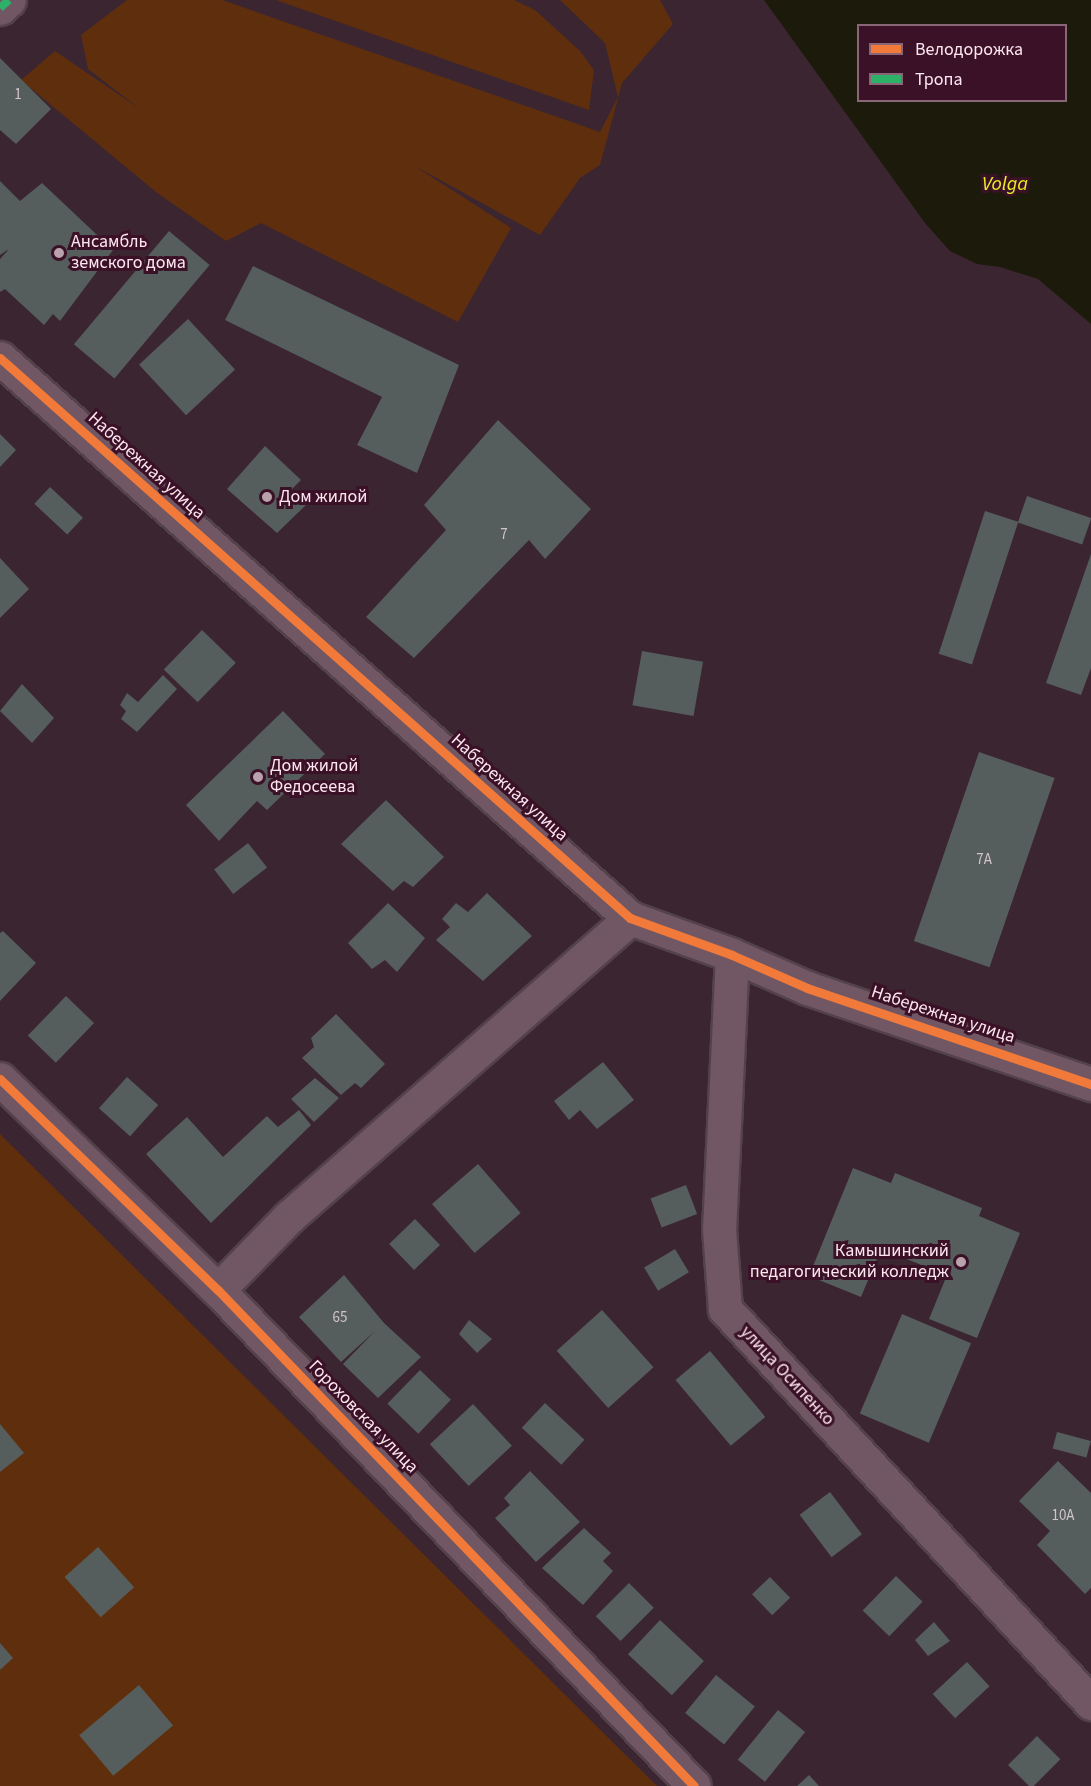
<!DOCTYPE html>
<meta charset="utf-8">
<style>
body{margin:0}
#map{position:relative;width:1091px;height:1786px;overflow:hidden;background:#3b2530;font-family:"Source Sans 3",sans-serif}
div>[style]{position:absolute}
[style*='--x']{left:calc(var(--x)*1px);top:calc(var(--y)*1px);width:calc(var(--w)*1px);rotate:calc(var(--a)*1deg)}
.green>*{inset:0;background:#5f2f0d}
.water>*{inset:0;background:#1c1b0b}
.building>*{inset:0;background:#555d5d;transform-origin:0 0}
.roads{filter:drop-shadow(2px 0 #54424b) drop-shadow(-2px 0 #54424b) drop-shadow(0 2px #54424b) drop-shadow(0 -2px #54424b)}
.street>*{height:33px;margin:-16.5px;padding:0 16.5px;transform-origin:16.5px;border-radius:16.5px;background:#705763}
.quiet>*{height:8px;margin-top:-4px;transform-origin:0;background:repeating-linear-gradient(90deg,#2db169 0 15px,transparent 0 23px)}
.cycleway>*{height:9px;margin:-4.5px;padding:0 4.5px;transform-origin:4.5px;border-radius:4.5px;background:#f17a3a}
.dots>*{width:16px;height:16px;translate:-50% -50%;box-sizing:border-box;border:3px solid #3a1126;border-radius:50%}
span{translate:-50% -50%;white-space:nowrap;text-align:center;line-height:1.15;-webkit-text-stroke:6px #3a1126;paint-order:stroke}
.number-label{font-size:15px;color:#d3c4ca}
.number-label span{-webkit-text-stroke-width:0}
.poi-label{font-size:18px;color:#fde6ef}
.left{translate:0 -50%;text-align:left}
.right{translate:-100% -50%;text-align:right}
.street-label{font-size:18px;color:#fde6ef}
.water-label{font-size:20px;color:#e9f01f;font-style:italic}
.legend{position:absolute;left:857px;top:24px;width:210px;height:78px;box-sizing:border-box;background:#3a1126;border:2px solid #886676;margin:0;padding:8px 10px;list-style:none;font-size:18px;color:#fde6ef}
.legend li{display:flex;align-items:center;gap:12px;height:30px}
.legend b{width:30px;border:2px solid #886676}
</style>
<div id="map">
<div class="green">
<i style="clip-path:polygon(127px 0,222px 0,600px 132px,618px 97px,605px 43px,560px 0,660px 0,673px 24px,622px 83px,600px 165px,580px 178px,540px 235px,413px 165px,511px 228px,458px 322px,261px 223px,226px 241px,156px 192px,21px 80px,55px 51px,140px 109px,88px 69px,81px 35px)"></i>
<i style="clip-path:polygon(276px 0,514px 0,535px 10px,580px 51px,594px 70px,589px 110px)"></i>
<i style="clip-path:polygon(0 1134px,657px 1786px,0 1786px)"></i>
</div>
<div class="water">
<i style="clip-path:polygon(evenodd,764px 0,1091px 0,1091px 324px,1038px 279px,1000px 267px,977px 264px,950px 251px,925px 223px,764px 0,858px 26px,1066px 26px,1066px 100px,858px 100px,858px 26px)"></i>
</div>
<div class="building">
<i style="clip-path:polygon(0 58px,51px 109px,16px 144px,0 130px)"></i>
<i style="clip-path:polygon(0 181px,20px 201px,42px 183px,113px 250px,60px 321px,53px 314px,44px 325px,5px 289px,0 292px,0 259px,9px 249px,0 255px)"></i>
<i style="left:169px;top:231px;width:53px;height:148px;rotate:40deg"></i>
<i style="clip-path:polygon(253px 266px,459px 365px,417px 473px,357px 445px,382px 397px,225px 320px)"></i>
<i style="left:188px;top:319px;width:69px;height:67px;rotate:47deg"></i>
<i style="clip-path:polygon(498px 420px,591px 509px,545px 559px,529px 540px,414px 658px,366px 617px,446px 530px,424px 505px)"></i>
<i style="clip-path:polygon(0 434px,16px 450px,0 467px)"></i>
<i style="clip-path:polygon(265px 446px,301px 480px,291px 490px,307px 504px,277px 533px,227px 489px)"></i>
<i style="left:50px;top:487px;width:45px;height:23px;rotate:43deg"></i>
<i style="left:1027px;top:496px;width:68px;height:28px;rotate:19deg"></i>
<i style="left:985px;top:511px;width:35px;height:150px;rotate:18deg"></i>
<i style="clip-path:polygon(1091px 554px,1091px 668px,1081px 695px,1046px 683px)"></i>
<i style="clip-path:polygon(0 558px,29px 589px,0 618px)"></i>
<i style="left:202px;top:630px;width:47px;height:55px;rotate:44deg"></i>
<i style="left:642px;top:651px;width:62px;height:55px;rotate:10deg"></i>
<i style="clip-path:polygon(163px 675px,177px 689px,137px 732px,121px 719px,126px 711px,120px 705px,127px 693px,138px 702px)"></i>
<i style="clip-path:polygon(22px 684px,54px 718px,32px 743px,0 711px)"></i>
<i style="clip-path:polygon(283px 711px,325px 754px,267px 810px,257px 801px,219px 841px,186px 805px)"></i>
<i style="left:979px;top:752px;width:80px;height:200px;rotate:19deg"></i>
<i style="clip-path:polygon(386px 800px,444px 857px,413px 887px,404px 881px,393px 891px,341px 844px)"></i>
<i style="left:248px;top:843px;width:31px;height:43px;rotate:52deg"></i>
<i style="clip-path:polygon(487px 893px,532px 936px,483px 981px,436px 940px,450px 927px,442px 919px,456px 903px,468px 912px)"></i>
<i style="clip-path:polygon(388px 903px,425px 938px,397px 972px,385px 960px,372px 969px,348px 943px)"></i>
<i style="clip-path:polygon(3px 931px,36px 963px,0 1001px,0 933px)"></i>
<i style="left:66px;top:996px;width:39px;height:55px;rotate:44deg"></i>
<i style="clip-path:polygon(336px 1014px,385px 1064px,361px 1088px,355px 1083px,341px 1095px,302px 1058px,314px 1047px,311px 1038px)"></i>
<i style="clip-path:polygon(603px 1062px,634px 1100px,597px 1129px,580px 1110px,569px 1120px,554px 1101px)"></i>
<i style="left:127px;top:1077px;width:42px;height:42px;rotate:42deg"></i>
<i style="clip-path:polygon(315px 1078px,339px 1098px,314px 1122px,291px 1099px)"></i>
<i style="clip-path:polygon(299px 1110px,311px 1125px,211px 1223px,146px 1154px,187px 1117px,223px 1157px,267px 1116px,278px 1127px)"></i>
<i style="left:478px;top:1164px;width:65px;height:61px;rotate:49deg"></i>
<i style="clip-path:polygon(853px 1168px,891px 1183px,895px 1173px,982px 1208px,979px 1216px,1020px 1233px,977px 1338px,929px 1319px,947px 1275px,881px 1249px,861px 1297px,809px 1276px)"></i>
<i style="left:686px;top:1185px;width:31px;height:38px;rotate:69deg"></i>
<i style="left:415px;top:1219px;width:36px;height:36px;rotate:46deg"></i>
<i style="left:675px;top:1249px;width:27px;height:36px;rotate:59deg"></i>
<i style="clip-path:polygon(344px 1275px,384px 1323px,421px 1357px,378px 1398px,343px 1364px,375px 1331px,341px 1362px,299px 1317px)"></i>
<i style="left:602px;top:1310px;width:77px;height:61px;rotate:48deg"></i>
<i style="left:902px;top:1314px;width:75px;height:108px;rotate:23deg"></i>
<i style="clip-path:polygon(469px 1320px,492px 1339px,477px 1353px,459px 1334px)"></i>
<i style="left:710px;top:1351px;width:86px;height:45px;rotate:50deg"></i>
<i style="left:420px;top:1370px;width:43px;height:47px;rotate:44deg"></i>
<i style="left:545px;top:1403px;width:54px;height:34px;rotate:43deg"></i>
<i style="left:473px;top:1404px;width:57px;height:59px;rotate:47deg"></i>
<i style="clip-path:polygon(0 1424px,24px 1453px,0 1472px)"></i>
<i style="left:1057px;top:1432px;width:35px;height:17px;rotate:15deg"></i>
<i style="clip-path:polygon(1058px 1461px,1091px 1493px,1091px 1588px,1085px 1594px,1037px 1545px,1050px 1531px,1019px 1501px)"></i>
<i style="clip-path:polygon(530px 1471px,580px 1522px,536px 1562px,495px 1518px,510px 1505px,504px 1498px)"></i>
<i style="left:830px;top:1492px;width:53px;height:38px;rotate:53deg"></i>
<i style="clip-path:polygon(584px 1528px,611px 1553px,603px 1561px,613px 1571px,583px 1605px,542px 1568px)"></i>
<i style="left:98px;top:1547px;width:54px;height:45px;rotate:48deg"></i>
<i style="left:896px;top:1576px;width:37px;height:48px;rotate:44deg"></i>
<i style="left:770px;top:1577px;width:29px;height:25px;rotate:46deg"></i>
<i style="left:629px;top:1583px;width:35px;height:47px;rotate:45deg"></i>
<i style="left:660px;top:1620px;width:60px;height:47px;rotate:43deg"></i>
<i style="clip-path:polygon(934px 1622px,950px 1641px,928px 1656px,915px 1640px)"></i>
<i style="clip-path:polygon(0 1643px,13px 1658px,0 1670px)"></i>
<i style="left:967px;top:1662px;width:33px;height:47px;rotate:47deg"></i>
<i style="left:716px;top:1675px;width:50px;height:49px;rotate:39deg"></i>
<i style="left:139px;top:1685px;width:53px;height:78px;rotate:50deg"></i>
<i style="left:778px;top:1710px;width:35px;height:64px;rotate:39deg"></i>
<i style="left:1037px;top:1736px;width:33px;height:41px;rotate:45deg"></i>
<i style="clip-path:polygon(809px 1775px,819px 1786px,797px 1786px)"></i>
</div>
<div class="roads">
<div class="street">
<i style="--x:0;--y:8;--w:12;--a:-42"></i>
<i style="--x:0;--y:358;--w:843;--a:41.63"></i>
<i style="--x:630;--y:918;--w:109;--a:19.9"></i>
<i style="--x:732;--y:955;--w:82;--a:23.7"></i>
<i style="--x:807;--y:988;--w:300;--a:18.7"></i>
<i style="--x:732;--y:955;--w:274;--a:92.7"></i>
<i style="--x:719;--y:1229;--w:80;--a:85.7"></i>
<i style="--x:725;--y:1309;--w:538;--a:47.11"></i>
<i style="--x:0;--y:1079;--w:303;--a:44.1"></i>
<i style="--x:218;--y:1290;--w:687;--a:46.18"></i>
<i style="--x:218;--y:1290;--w:102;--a:-45.8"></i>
<i style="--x:289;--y:1217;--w:454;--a:-41.2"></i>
</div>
</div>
<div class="quiet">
<i style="--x:0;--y:8;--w:12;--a:-42"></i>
</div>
<div class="cycleway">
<i style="--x:0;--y:358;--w:843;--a:41.63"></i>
<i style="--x:630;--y:918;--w:109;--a:19.9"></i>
<i style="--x:732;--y:955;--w:82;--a:23.7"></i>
<i style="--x:807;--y:988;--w:300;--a:18.7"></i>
<i style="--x:0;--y:1079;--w:303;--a:44.1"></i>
<i style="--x:218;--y:1290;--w:687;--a:46.18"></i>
</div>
<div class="dots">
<i style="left:59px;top:253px;background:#b9a2ac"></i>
<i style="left:267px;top:497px;background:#b9a2ac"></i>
<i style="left:258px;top:777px;background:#b9a2ac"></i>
<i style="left:961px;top:1262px;background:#b9a2ac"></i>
</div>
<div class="number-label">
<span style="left:18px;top:95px">1</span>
<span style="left:504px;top:535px">7</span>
<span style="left:984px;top:860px">7А</span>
<span style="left:340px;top:1318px">65</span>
<span style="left:1063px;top:1516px">10А</span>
</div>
<div class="poi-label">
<span class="left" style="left:71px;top:253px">Ансамбль<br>земского дома</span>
<span class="left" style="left:279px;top:497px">Дом жилой</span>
<span class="left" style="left:270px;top:777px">Дом жилой<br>Федосеева</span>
<span class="right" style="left:949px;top:1262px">Камышинский<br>педагогический колледж</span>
</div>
<div class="street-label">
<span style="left:146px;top:466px;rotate:42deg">Набережная улица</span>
<span style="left:509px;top:788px;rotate:42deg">Набережная улица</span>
<span style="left:943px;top:1015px;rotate:18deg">Набережная улица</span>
<span style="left:787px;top:1376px;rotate:47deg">улица Осипенко</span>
<span style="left:363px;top:1417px;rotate:46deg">Гороховская улица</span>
</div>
<div class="water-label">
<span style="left:1005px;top:184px">Volga</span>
</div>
<ul class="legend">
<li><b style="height:8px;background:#f17a3a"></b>Велодорожка</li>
<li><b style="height:8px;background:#2db169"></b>Тропа</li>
</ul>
</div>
